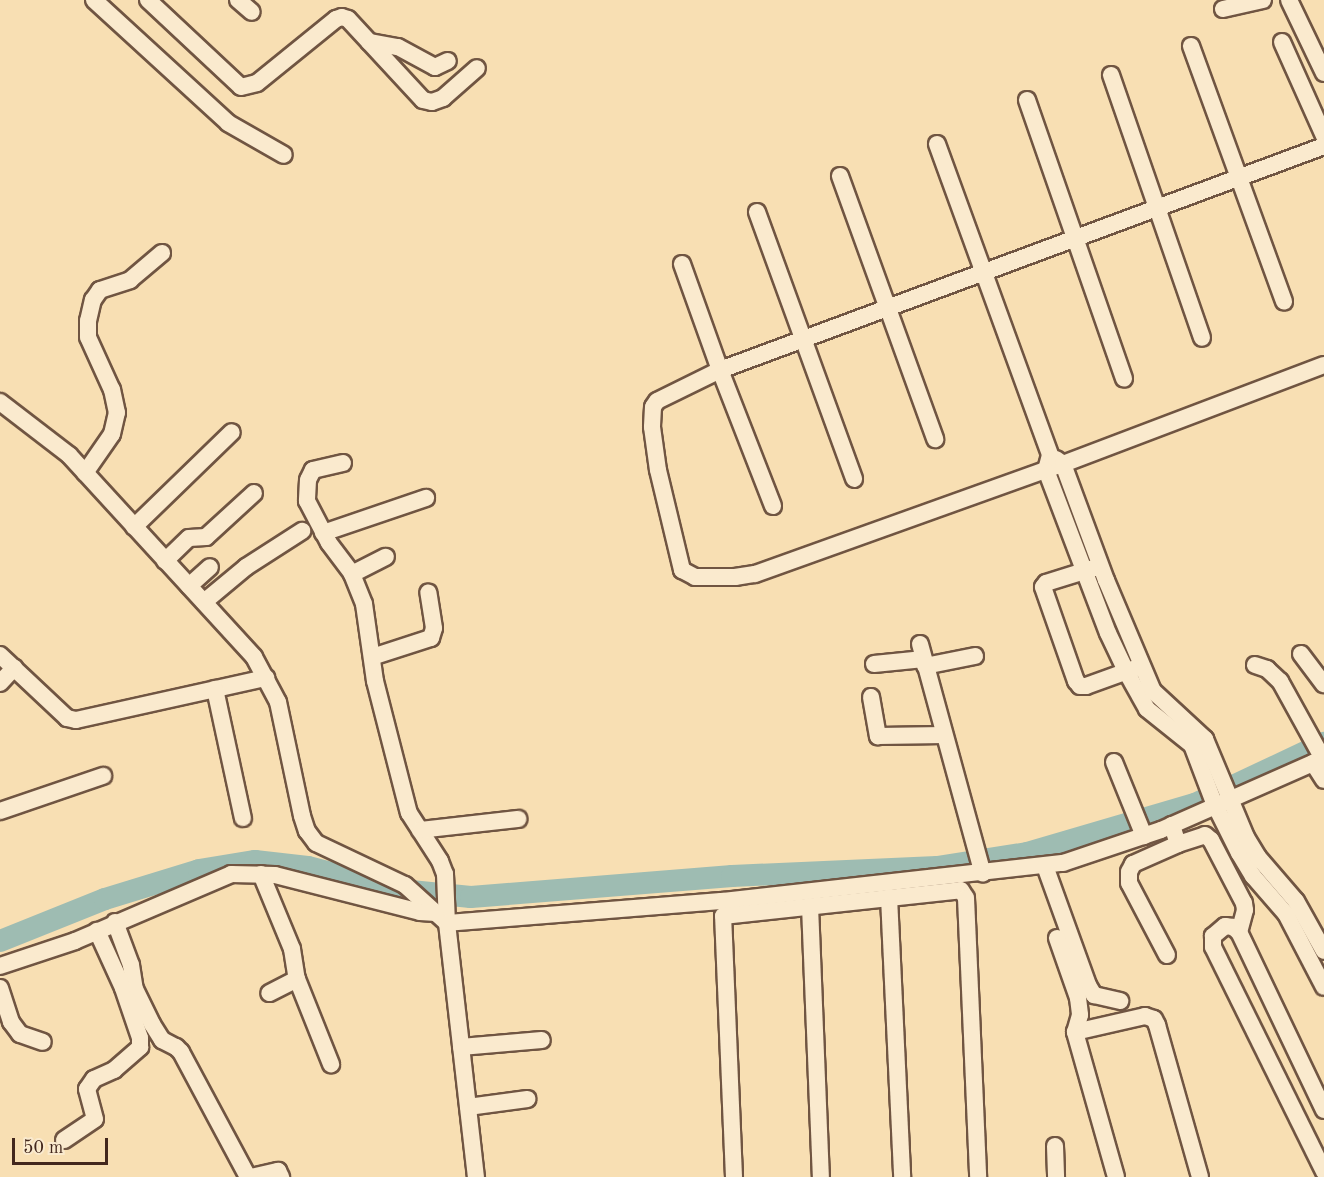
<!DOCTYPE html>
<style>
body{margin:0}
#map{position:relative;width:1324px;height:1177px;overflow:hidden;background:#f8dfb3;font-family:"Old Standard TT",serif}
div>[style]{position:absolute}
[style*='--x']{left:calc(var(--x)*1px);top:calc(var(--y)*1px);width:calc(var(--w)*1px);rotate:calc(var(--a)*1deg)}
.river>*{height:22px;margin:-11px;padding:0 11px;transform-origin:11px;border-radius:11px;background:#9ebcb2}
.roads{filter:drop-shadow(2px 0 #705542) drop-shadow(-2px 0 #705542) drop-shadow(0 2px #705542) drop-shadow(0 -2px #705542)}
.minor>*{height:16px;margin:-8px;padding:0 8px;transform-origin:8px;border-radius:8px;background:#faeace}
span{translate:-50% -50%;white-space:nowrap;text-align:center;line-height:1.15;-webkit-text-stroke:4.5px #faeace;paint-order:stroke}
.scale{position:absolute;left:12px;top:1138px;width:96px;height:27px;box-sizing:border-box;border:3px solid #43271c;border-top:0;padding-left:8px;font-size:18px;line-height:21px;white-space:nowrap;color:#43271c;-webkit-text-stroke:4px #faeace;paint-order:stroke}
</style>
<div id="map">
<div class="river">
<i style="--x:0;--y:941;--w:113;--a:-21.8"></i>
<i style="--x:105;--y:899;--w:98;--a:-17.1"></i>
<i style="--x:199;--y:870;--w:57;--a:-9.1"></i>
<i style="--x:255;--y:861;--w:53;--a:6.5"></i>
<i style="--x:308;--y:867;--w:86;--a:14.8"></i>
<i style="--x:391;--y:889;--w:80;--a:5.7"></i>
<i style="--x:471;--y:897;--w:262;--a:-4.6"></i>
<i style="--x:732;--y:876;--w:205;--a:-2.5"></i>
<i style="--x:937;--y:867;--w:91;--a:-8.8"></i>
<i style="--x:1027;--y:853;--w:175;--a:-16.3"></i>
<i style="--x:1195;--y:804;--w:143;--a:-25.3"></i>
</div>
<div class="roads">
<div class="minor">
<i style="--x:94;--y:0;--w:182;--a:42.5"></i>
<i style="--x:228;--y:123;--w:64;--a:29.7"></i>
<i style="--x:148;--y:0;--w:127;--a:43.1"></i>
<i style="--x:241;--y:87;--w:16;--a:-14"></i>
<i style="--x:257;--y:83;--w:102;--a:-39"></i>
<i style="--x:336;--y:19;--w:6;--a:-18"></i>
<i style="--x:342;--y:17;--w:6;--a:18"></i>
<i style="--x:348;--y:19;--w:110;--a:47.2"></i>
<i style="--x:423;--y:100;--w:9;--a:13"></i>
<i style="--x:432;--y:102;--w:12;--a:-20"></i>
<i style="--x:443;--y:98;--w:45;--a:-41.4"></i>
<i style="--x:238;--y:0;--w:18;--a:41"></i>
<i style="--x:1289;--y:0;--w:81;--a:64.4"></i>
<i style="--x:1223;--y:9;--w:41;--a:-12.7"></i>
<i style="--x:369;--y:42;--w:29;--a:10"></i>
<i style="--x:398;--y:47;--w:42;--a:28.4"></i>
<i style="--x:435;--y:67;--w:14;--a:-25"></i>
<i style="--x:1282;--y:42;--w:103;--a:65.9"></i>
<i style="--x:1191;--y:46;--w:272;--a:70"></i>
<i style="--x:1111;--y:75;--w:278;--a:70.9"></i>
<i style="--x:1027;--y:100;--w:295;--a:70.8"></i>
<i style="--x:937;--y:144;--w:331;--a:70"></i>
<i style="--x:1050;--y:455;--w:16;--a:105"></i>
<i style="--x:1046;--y:470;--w:174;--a:69.2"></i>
<i style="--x:1108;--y:633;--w:44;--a:64.6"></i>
<i style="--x:1127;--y:673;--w:41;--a:60.9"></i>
<i style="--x:1147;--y:709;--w:58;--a:38.7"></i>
<i style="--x:1192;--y:745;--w:62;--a:69.2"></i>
<i style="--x:1214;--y:803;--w:56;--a:63.4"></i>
<i style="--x:1239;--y:853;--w:27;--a:59"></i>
<i style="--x:1253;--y:876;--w:50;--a:49"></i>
<i style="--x:1286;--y:914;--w:82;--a:62.5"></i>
<i style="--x:1324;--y:146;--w:644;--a:159.65"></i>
<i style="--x:720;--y:370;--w:70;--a:153.8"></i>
<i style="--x:657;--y:401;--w:7;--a:124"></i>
<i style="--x:653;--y:407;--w:20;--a:93"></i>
<i style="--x:652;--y:427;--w:43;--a:82.1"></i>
<i style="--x:658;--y:470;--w:103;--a:76.5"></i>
<i style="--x:682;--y:570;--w:15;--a:28"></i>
<i style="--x:695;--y:577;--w:40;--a:0"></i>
<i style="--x:735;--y:577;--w:20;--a:-9"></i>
<i style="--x:755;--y:574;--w:327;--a:-19.7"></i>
<i style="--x:1063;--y:464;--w:279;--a:-20.8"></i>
<i style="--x:840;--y:176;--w:280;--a:70.1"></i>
<i style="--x:757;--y:212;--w:284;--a:70"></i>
<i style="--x:682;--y:264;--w:113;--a:70.3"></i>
<i style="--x:720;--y:370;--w:146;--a:68.7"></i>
<i style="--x:0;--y:402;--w:87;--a:37.5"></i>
<i style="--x:69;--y:455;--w:274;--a:47.5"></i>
<i style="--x:254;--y:657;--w:51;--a:61.9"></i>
<i style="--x:278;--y:702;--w:116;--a:78.1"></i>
<i style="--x:302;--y:816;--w:16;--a:72"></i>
<i style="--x:307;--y:831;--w:15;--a:53"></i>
<i style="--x:316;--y:843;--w:98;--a:25.3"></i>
<i style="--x:405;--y:885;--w:57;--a:42.1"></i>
<i style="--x:447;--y:923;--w:256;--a:83.5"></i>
<i style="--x:1056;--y:459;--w:9;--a:36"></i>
<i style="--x:1063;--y:464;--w:124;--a:69.7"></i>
<i style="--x:1106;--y:580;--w:121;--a:67.1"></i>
<i style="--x:1153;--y:691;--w:71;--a:42.7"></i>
<i style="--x:1205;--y:739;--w:106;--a:67.3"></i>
<i style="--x:1246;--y:837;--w:23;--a:59"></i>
<i style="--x:1258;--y:857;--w:58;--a:49.2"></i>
<i style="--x:1296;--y:901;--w:57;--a:60.8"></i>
<i style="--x:343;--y:463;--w:31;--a:167"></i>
<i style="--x:313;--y:470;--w:11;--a:117"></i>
<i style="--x:308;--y:480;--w:21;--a:93"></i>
<i style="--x:307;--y:501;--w:47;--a:62.4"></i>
<i style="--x:329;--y:543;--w:39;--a:53"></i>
<i style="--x:352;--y:574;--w:32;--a:68"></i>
<i style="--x:364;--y:604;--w:78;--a:81.9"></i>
<i style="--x:375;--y:681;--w:136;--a:75.6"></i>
<i style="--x:409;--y:813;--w:57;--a:57.1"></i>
<i style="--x:440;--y:861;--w:14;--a:69"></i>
<i style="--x:445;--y:874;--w:49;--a:87.7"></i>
<i style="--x:447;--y:923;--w:276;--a:-4.6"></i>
<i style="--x:722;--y:901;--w:343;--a:-6.4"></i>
<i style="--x:1063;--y:863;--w:103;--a:-18.6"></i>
<i style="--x:1161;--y:830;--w:178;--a:-23.8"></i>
<i style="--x:85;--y:473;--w:47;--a:-55.3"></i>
<i style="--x:112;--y:434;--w:22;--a:-77"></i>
<i style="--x:117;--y:413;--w:24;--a:-102"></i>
<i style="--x:112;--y:390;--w:58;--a:-114.4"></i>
<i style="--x:88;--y:337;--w:16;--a:-90"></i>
<i style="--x:88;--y:321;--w:22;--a:-77"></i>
<i style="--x:93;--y:300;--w:12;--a:-55"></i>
<i style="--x:100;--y:290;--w:32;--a:-18"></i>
<i style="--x:130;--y:280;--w:42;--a:-40.2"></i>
<i style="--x:134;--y:527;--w:136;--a:-44.1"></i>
<i style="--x:323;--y:533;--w:109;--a:-18.8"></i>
<i style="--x:165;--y:561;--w:33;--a:-44"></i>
<i style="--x:189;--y:538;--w:17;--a:-3"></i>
<i style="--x:206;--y:537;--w:65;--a:-42.5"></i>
<i style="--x:1094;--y:568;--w:50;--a:162.6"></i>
<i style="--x:1046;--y:583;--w:5;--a:127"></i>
<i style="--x:1043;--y:587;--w:100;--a:70.7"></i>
<i style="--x:1076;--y:681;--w:6;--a:51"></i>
<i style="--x:1080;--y:686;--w:6;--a:0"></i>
<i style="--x:1086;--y:686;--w:53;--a:-19.8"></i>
<i style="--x:352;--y:574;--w:38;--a:-27"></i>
<i style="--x:189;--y:586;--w:28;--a:-42"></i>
<i style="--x:204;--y:602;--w:55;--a:-39.8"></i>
<i style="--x:246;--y:567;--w:67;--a:-32.7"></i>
<i style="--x:920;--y:644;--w:238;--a:74.7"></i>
<i style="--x:1301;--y:654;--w:38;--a:53"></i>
<i style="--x:0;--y:655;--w:92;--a:43.2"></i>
<i style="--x:67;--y:718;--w:9;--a:13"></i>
<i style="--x:76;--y:720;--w:195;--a:-12.5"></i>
<i style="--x:372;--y:657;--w:62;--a:-17.9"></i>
<i style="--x:431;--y:638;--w:10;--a:-73"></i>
<i style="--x:434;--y:628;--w:36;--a:-99"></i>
<i style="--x:874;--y:664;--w:50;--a:-5.7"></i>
<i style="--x:1255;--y:665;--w:13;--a:18"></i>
<i style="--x:1267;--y:669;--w:18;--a:43"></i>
<i style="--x:1280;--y:681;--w:89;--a:61.1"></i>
<i style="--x:925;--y:666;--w:51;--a:-11.3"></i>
<i style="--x:0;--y:683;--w:21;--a:-47"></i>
<i style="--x:215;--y:689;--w:132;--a:77.8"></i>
<i style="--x:871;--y:697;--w:40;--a:80"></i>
<i style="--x:878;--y:736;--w:66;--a:-0.9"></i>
<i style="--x:1114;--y:762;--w:80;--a:67.9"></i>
<i style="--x:1313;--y:763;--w:20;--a:57"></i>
<i style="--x:0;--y:811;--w:109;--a:-18.8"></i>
<i style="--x:420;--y:830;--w:99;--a:-6.4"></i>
<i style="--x:1178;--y:844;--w:28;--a:-18"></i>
<i style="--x:1205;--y:835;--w:8;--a:40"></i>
<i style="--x:1211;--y:840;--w:71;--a:62.4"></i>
<i style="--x:1244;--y:903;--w:7;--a:82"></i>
<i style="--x:1245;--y:910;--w:23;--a:105"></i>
<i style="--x:1045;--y:866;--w:127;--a:70.1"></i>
<i style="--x:1088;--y:985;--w:12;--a:59"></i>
<i style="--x:1094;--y:995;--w:27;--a:13"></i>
<i style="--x:261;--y:874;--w:81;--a:67.5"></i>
<i style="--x:292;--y:949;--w:30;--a:81"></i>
<i style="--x:297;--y:979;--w:31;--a:153"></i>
<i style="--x:889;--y:897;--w:280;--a:87.3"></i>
<i style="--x:810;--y:906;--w:271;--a:87.7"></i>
<i style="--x:115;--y:922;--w:46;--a:69.6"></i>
<i style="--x:131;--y:965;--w:24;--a:81"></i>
<i style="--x:135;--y:989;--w:39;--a:64"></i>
<i style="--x:152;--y:1024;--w:19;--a:58"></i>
<i style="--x:162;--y:1040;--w:16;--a:27"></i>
<i style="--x:176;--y:1047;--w:7;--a:45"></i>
<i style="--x:181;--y:1052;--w:142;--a:61.8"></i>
<i style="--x:1057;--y:938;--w:64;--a:70.7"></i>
<i style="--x:1078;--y:998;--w:17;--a:83"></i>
<i style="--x:1080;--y:1015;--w:18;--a:106"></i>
<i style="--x:1167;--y:955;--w:81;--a:-117.8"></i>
<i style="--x:1129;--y:883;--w:11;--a:-90"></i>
<i style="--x:1129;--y:872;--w:9;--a:-63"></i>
<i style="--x:1133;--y:864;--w:49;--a:-24"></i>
<i style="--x:1178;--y:844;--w:20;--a:-108"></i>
<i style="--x:0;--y:966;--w:79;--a:-18.4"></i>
<i style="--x:75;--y:941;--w:170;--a:-23.2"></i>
<i style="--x:231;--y:874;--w:44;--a:1.3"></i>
<i style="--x:275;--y:875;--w:150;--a:14.3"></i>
<i style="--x:420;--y:912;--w:16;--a:4"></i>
<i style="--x:297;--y:979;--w:92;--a:68.2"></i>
<i style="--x:0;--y:988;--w:36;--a:72"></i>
<i style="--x:11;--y:1022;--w:15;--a:53"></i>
<i style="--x:20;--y:1034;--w:24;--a:19"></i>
<i style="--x:461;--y:1047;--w:81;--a:-4.9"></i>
<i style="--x:468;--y:1107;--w:60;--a:-7.7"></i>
<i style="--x:1324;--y:1110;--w:197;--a:-115.5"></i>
<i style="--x:1239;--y:932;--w:8;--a:-140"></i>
<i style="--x:1233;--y:927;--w:8;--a:-173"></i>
<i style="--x:1225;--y:926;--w:16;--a:140"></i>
<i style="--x:1213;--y:936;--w:11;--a:90"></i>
<i style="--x:1213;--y:947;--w:251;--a:63.7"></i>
<i style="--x:64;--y:1140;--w:37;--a:-34"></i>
<i style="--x:95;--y:1119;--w:31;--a:-105"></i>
<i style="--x:87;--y:1089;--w:12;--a:-55"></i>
<i style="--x:94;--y:1079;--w:22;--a:-24"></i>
<i style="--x:114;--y:1070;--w:35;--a:-41"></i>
<i style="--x:140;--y:1047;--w:9;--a:-90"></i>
<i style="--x:140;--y:1038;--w:53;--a:-108.8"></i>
<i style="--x:123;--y:988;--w:63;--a:-114.5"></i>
<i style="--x:1055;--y:1146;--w:31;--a:88"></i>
<i style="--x:251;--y:1177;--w:28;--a:-13"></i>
<i style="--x:278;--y:1171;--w:7;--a:63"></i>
<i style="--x:734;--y:1177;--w:261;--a:-92.4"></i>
<i style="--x:723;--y:916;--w:239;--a:-6.2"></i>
<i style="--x:961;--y:890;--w:9;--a:58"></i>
<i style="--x:966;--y:898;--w:279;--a:87.5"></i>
<i style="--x:1116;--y:1177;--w:151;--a:-105.8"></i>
<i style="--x:1075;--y:1032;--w:72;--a:-12.9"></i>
<i style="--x:1145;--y:1016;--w:9;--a:18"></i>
<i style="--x:1154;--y:1019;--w:7;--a:63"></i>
<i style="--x:1157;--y:1025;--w:158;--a:74.2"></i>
</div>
</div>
<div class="scale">50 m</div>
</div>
